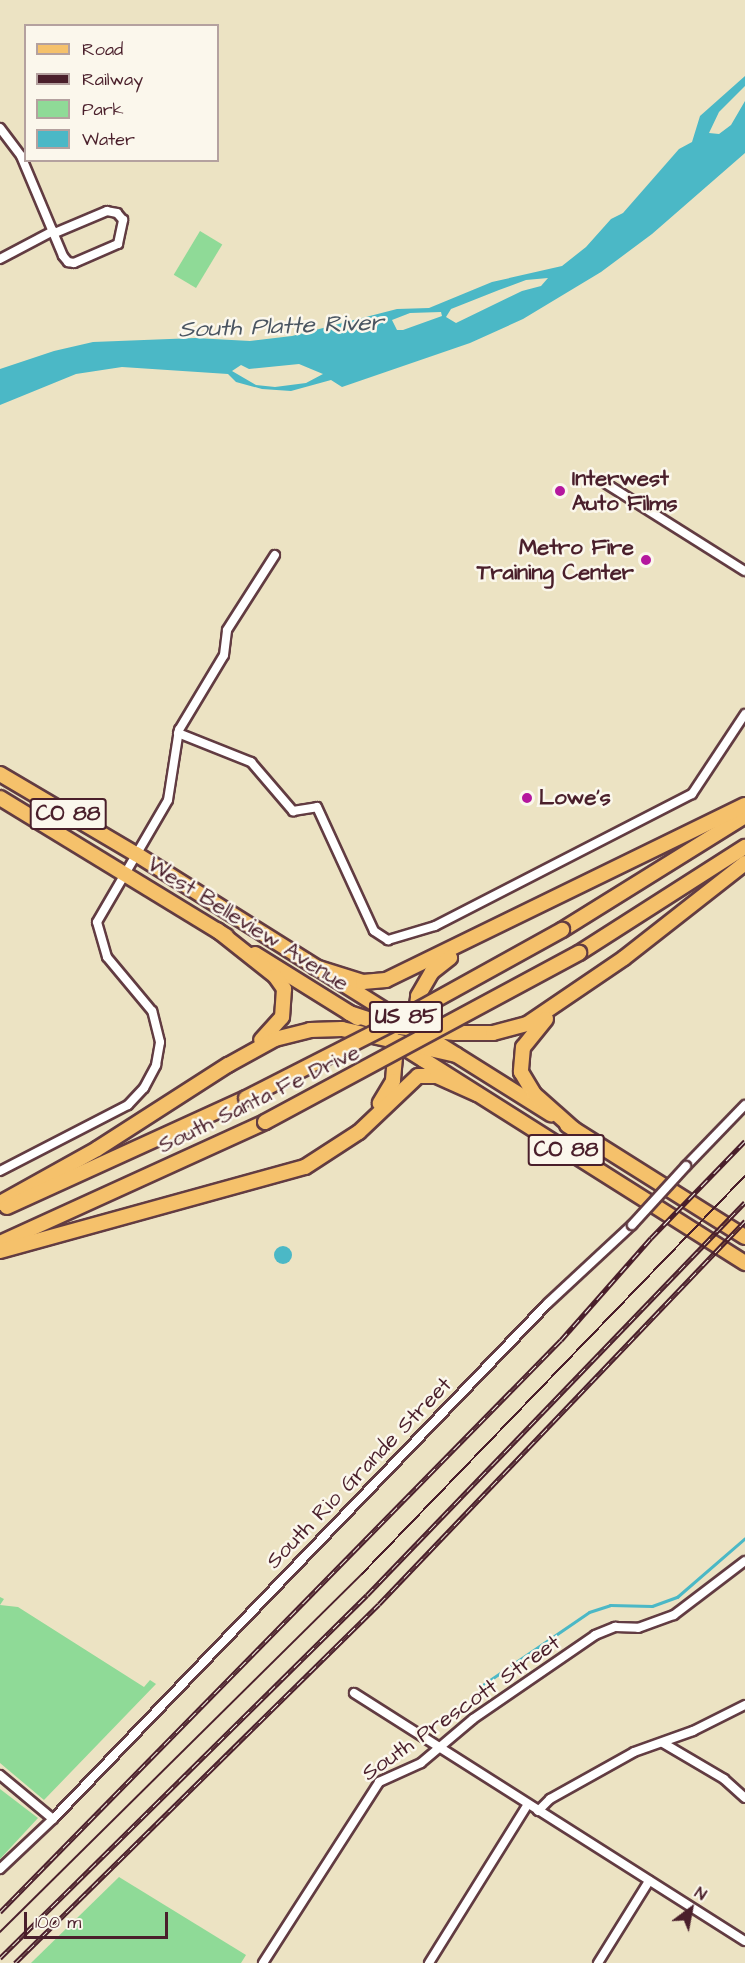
<!DOCTYPE html>
<style>
body{margin:0}
#map{position:relative;width:745px;height:1963px;overflow:hidden;background:#ece3c3;font-family:"Architects Daughter",sans-serif}
div>[style]{position:absolute}
[style*='--x']{left:calc(var(--x)*1px);top:calc(var(--y)*1px);width:calc(var(--w)*1px);rotate:calc(var(--a)*1deg)}
.green>*{inset:0;background:#8fda97;transform-origin:0 0}
.water>*{inset:0;background:#4bb8c6}
.round{border-radius:50%}
.stream>*{height:3px;margin:-1.5px;padding:0 1.5px;transform-origin:1.5px;border-radius:1.5px;background:#4bb8c6}
.roads{filter:drop-shadow(2px 0 #623c42) drop-shadow(-2px 0 #623c42) drop-shadow(0 2px #623c42) drop-shadow(0 -2px #623c42)}
.minor>*{height:8px;margin:-4px;padding:0 4px;transform-origin:4px;border-radius:4px;background:#fff}
.primary>*{height:14px;margin:-7px;padding:0 7px;transform-origin:7px;border-radius:7px;background:#f5c16b}
.trunk>*{height:14px;margin:-7px;padding:0 7px;transform-origin:7px;border-radius:7px;background:#f5c16b}
.tram>*{height:1.5px;margin:-0.75px;padding:0 0.75px;transform-origin:0.75px;border-radius:0.75px;background:#4a1f2b}
.rail>*{height:5px;margin-top:-2.5px;transform-origin:0;background:repeating-linear-gradient(90deg,#fbf7ec 0 9px,#4a1f2b 0 18px);box-sizing:border-box;border-block:2px solid #4a1f2b}
.bridges{filter:drop-shadow(2px 0 #623c42) drop-shadow(-2px 0 #623c42) drop-shadow(0 2px #623c42) drop-shadow(0 -2px #623c42)}
.minor-bridge>*{height:8px;margin:-4px;padding:0 4px;transform-origin:4px;border-radius:4px;background:#fff}
.trunk-bridge>*{height:14px;margin:-7px;padding:0 7px;transform-origin:7px;border-radius:7px;background:#f5c16b}
.dots>*{width:16px;height:16px;translate:-50% -50%;box-sizing:border-box;border:3px solid #fbf7ec;border-radius:50%}
span{translate:-50% -50%;white-space:nowrap;text-align:center;line-height:1.15;-webkit-text-stroke:5px #fbf7ec;paint-order:stroke}
.shield-label span{padding:2px 4px;background:#fbf7ec;border:2px solid;border-radius:4px;-webkit-text-stroke-width:0}
.shield-label{font-size:21px;color:#4a1f2b;font-weight:700}
.poi-label{font-size:22px;color:#4a1f2b;font-weight:700}
.left{translate:0 -50%;text-align:left}
.right{translate:-100% -50%;text-align:right}
.street-label{font-size:22px;color:#4a1f2b}
.water-label{font-size:24px;color:#4a5561;font-style:italic}
.legend{position:absolute;left:24px;top:24px;width:195px;height:138px;box-sizing:border-box;background:#fbf7ec;border:2px solid #b4a19f;margin:0;padding:8px 10px;list-style:none;font-size:18px;color:#4a1f2b}
.legend li{display:flex;align-items:center;gap:12px;height:30px}
.legend b{width:30px;border:2px solid #b4a19f}
.north{position:absolute;left:661px;top:1879px;width:60px;height:60px;-webkit-text-stroke:4px #fbf7ec;paint-order:stroke;rotate:32deg;font-size:16px;font-weight:700;line-height:24px;text-align:center;color:#4a1f2b}
.north::after{content:'';display:block;margin:auto;width:21px;height:27px;background:#4a1f2b;clip-path:polygon(50% 0,100% 100%,50% 72%,0 100%)}
.scale{position:absolute;left:24px;top:1912px;width:144px;height:27px;box-sizing:border-box;border:3px solid #4a1f2b;border-top:0;padding-left:8px;font-size:18px;line-height:21px;white-space:nowrap;color:#4a1f2b;-webkit-text-stroke:4px #fbf7ec;paint-order:stroke}
</style>
<div id="map">
<div class="green">
<i style="left:200px;top:231px;width:26px;height:51px;rotate:31deg"></i>
<i style="clip-path:polygon(0 1597px,4px 1599px,0 1605px,18px 1607px,144px 1687px,150px 1680px,156px 1684px,44px 1800px,0 1763px)"></i>
<i style="clip-path:polygon(0 1789px,38px 1818px,0 1859px)"></i>
<i style="clip-path:polygon(119px 1877px,246px 1955px,241px 1963px,31px 1963px)"></i>
</div>
<div class="water">
<i style="clip-path:polygon(evenodd,745px 76px,745px 86px,719px 112px,709px 133px,719px 134px,731px 125px,745px 101px,745px 153px,652px 234px,601px 272px,523px 319px,470px 343px,342px 387px,331px 380px,291px 391px,262px 389px,236px 382px,228px 374px,122px 367px,76px 374px,0 405px,0 369px,54px 351px,93px 342px,195px 338px,250px 341px,292px 336px,397px 309px,429px 308px,492px 282px,562px 266px,586px 247px,611px 219px,623px 213px,679px 149px,692px 142px,700px 116px,745px 76px,548px 278px,541px 286px,522px 291px,456px 323px,446px 317px,451px 309px,499px 290px,526px 280px,548px 278px,745px 76px,441px 312px,442px 316px,403px 330px,397px 330px,392px 320px,410px 313px,441px 312px,745px 76px,299px 364px,323px 374px,306px 383px,275px 387px,256px 385px,232px 371px,241px 365px,249px 369px,299px 364px)"></i>
<i class="round" style="left:274px;top:1246px;width:18px;height:18px"></i>
</div>
<div class="stream">
<i style="--x:484;--y:1684;--w:127;--a:-34.4"></i>
<i style="--x:589;--y:1612;--w:22;--a:-18"></i>
<i style="--x:610;--y:1605;--w:42;--a:1.4"></i>
<i style="--x:652;--y:1606;--w:27;--a:-20"></i>
<i style="--x:677;--y:1597;--w:90;--a:-40.9"></i>
</div>
<div class="roads">
<div class="minor">
<i style="--x:0;--y:128;--w:35;--a:53"></i>
<i style="--x:21;--y:156;--w:108;--a:67.2"></i>
<i style="--x:63;--y:256;--w:8;--a:50"></i>
<i style="--x:68;--y:262;--w:6;--a:9"></i>
<i style="--x:74;--y:263;--w:48;--a:-23.4"></i>
<i style="--x:118;--y:244;--w:25;--a:-78"></i>
<i style="--x:123;--y:220;--w:9;--a:-131"></i>
<i style="--x:117;--y:213;--w:10;--a:-169"></i>
<i style="--x:107;--y:211;--w:56;--a:157.1"></i>
<i style="--x:0;--y:259;--w:60;--a:-27.8"></i>
<i style="--x:605;--y:483;--w:165;--a:32.2"></i>
<i style="--x:178;--y:733;--w:79;--a:21.7"></i>
<i style="--x:251;--y:762;--w:65;--a:49.4"></i>
<i style="--x:293;--y:811;--w:24;--a:-9"></i>
<i style="--x:317;--y:807;--w:136;--a:65.3"></i>
<i style="--x:374;--y:931;--w:17;--a:33"></i>
<i style="--x:388;--y:940;--w:49;--a:-16.6"></i>
<i style="--x:435;--y:926;--w:289;--a:-27.2"></i>
<i style="--x:692;--y:794;--w:96;--a:-56.5"></i>
<i style="--x:686;--y:1166;--w:85;--a:-46"></i>
<i style="--x:0;--y:1171;--w:144;--a:-27.3"></i>
<i style="--x:128;--y:1105;--w:23;--a:-47"></i>
<i style="--x:144;--y:1088;--w:26;--a:-62"></i>
<i style="--x:156;--y:1065;--w:23;--a:-80"></i>
<i style="--x:160;--y:1042;--w:32;--a:-104"></i>
<i style="--x:152;--y:1011;--w:70;--a:-129.8"></i>
<i style="--x:107;--y:957;--w:36;--a:-106"></i>
<i style="--x:97;--y:922;--w:141;--a:-59.8"></i>
<i style="--x:168;--y:800;--w:71;--a:-81.1"></i>
<i style="--x:179;--y:730;--w:87;--a:-59"></i>
<i style="--x:224;--y:655;--w:25;--a:-83"></i>
<i style="--x:227;--y:630;--w:89;--a:-57.4"></i>
<i style="--x:354;--y:1693;--w:463;--a:32.4"></i>
<i style="--x:663;--y:1743;--w:71;--a:30.5"></i>
<i style="--x:724;--y:1779;--w:28;--a:42"></i>
<i style="--x:0;--y:1775;--w:69;--a:39.7"></i>
<i style="--x:538;--y:1811;--w:17;--a:-45"></i>
<i style="--x:550;--y:1799;--w:96;--a:-29.2"></i>
<i style="--x:634;--y:1752;--w:63;--a:-19.6"></i>
<i style="--x:693;--y:1731;--w:58;--a:-26.6"></i>
<i style="--x:0;--y:1869;--w:73;--a:-43.3"></i>
<i style="--x:53;--y:1819;--w:715;--a:-46.19"></i>
<i style="--x:548;--y:1303;--w:115;--a:-42.9"></i>
<i style="--x:263;--y:1963;--w:215;--a:-57.3"></i>
<i style="--x:379;--y:1782;--w:46;--a:-24.3"></i>
<i style="--x:421;--y:1763;--w:68;--a:-40.2"></i>
<i style="--x:473;--y:1719;--w:148;--a:-34.5"></i>
<i style="--x:595;--y:1635;--w:22;--a:-22"></i>
<i style="--x:615;--y:1627;--w:23;--a:2"></i>
<i style="--x:638;--y:1628;--w:38;--a:-20"></i>
<i style="--x:674;--y:1615;--w:89;--a:-37.3"></i>
<i style="--x:429;--y:1963;--w:187;--a:-58.1"></i>
<i style="--x:598;--y:1963;--w:97;--a:-58.1"></i>
</div>
<div class="primary">
<i style="--x:0;--y:774;--w:158;--a:30.5"></i>
<i style="--x:136;--y:854;--w:490;--a:32.1"></i>
<i style="--x:0;--y:798;--w:265;--a:31.4"></i>
<i style="--x:255;--y:954;--w:121;--a:31.9"></i>
<i style="--x:397;--y:1043;--w:412;--a:32.3"></i>
<i style="--x:567;--y:1125;--w:210;--a:32.2"></i>
</div>
<div class="trunk">
<i style="--x:217;--y:930;--w:74;--a:38.4"></i>
<i style="--x:275;--y:976;--w:16;--a:55"></i>
<i style="--x:284;--y:989;--w:28;--a:94"></i>
<i style="--x:282;--y:1017;--w:31;--a:132"></i>
<i style="--x:562;--y:930;--w:216;--a:-31.9"></i>
<i style="--x:579;--y:953;--w:197;--a:-32.6"></i>
<i style="--x:315;--y:967;--w:50;--a:17.4"></i>
<i style="--x:363;--y:982;--w:23;--a:-5"></i>
<i style="--x:386;--y:980;--w:399;--a:-26"></i>
<i style="--x:375;--y:1005;--w:25;--a:56"></i>
<i style="--x:389;--y:1026;--w:32;--a:79"></i>
<i style="--x:395;--y:1057;--w:24;--a:95"></i>
<i style="--x:393;--y:1081;--w:26;--a:121"></i>
<i style="--x:349;--y:1013;--w:42;--a:18"></i>
<i style="--x:389;--y:1026;--w:66;--a:6.1"></i>
<i style="--x:455;--y:1033;--w:38;--a:0"></i>
<i style="--x:493;--y:1033;--w:35;--a:-15"></i>
<i style="--x:527;--y:1024;--w:117;--a:-34.2"></i>
<i style="--x:624;--y:958;--w:154;--a:-38.1"></i>
<i style="--x:546;--y:1019;--w:36;--a:129"></i>
<i style="--x:523;--y:1047;--w:25;--a:95"></i>
<i style="--x:521;--y:1072;--w:26;--a:59"></i>
<i style="--x:534;--y:1094;--w:56;--a:41.4"></i>
<i style="--x:424;--y:1060;--w:32;--a:-108"></i>
<i style="--x:414;--y:1030;--w:34;--a:-83"></i>
<i style="--x:418;--y:996;--w:28;--a:-60"></i>
<i style="--x:432;--y:972;--w:23;--a:-38"></i>
<i style="--x:0;--y:1203;--w:111;--a:-29.1"></i>
<i style="--x:97;--y:1149;--w:156;--a:-32.7"></i>
<i style="--x:228;--y:1065;--w:54;--a:-29"></i>
<i style="--x:275;--y:1039;--w:36;--a:-14"></i>
<i style="--x:310;--y:1030;--w:32;--a:-2"></i>
<i style="--x:342;--y:1029;--w:117;--a:12.8"></i>
<i style="--x:7;--y:1207;--w:263;--a:-24.5"></i>
<i style="--x:2;--y:1242;--w:289;--a:-24.5"></i>
<i style="--x:0;--y:1251;--w:316;--a:-15.4"></i>
<i style="--x:305;--y:1167;--w:64;--a:-32.9"></i>
<i style="--x:359;--y:1132;--w:81;--a:-43.5"></i>
<i style="--x:418;--y:1076;--w:19;--a:0"></i>
<i style="--x:437;--y:1076;--w:44;--a:24.2"></i>
</div>
</div>
<div class="tram">
<i style="--x:0;--y:1932;--w:509;--a:-44.68"></i>
<i style="--x:362;--y:1574;--w:552;--a:-46.1"></i>
</div>
<div class="rail">
<i style="--x:0;--y:1912;--w:801;--a:-45.56"></i>
<i style="--x:561;--y:1340;--w:136;--a:-48.6"></i>
<i style="--x:651;--y:1238;--w:135;--a:-45.9"></i>
<i style="--x:0;--y:1958;--w:516;--a:-44.69"></i>
<i style="--x:367;--y:1595;--w:545;--a:-46.11"></i>
<i style="--x:15;--y:1963;--w:511;--a:-44.6"></i>
<i style="--x:379;--y:1604;--w:530;--a:-46.3"></i>
</div>
<div class="bridges">
<div class="minor-bridge">
<i style="--x:632;--y:1225;--w:80;--a:-47.5"></i>
</div>
<div class="trunk-bridge">
<i style="--x:246;--y:1098;--w:176;--a:-27"></i>
<i style="--x:403;--y:1018;--w:182;--a:-29"></i>
<i style="--x:265;--y:1122;--w:357;--a:-28.3"></i>
</div>
</div>
<div class="dots">
<i style="left:560px;top:491px;background:#b5179e"></i>
<i style="left:646px;top:560px;background:#b5179e"></i>
<i style="left:527px;top:798px;background:#b5179e"></i>
</div>
<div class="shield-label">
<span style="left:68px;top:814px">CO 88</span>
<span style="left:406px;top:1017px">US 85</span>
<span style="left:566px;top:1150px">CO 88</span>
</div>
<div class="poi-label">
<span class="left" style="left:572px;top:491px">Interwest<br>Auto Films</span>
<span class="right" style="left:634px;top:560px">Metro Fire<br>Training Center</span>
<span class="left" style="left:539px;top:798px">Lowe's</span>
</div>
<div class="street-label">
<span style="left:248px;top:924px;rotate:32deg">West Belleview Avenue</span>
<span style="left:259px;top:1099px;rotate:-26deg">South Santa Fe Drive</span>
<span style="left:359px;top:1473px;rotate:-46deg">South Rio Grande Street</span>
<span style="left:461px;top:1708px;rotate:-35deg">South Prescott Street</span>
</div>
<div class="water-label">
<span style="left:281px;top:327px;rotate:-2deg">South Platte River</span>
</div>
<ul class="legend">
<li><b style="height:8px;background:#f5c16b"></b>Road</li>
<li><b style="height:8px;background:#4a1f2b"></b>Railway</li>
<li><b style="height:16px;background:#8fda97"></b>Park</li>
<li><b style="height:16px;background:#4bb8c6"></b>Water</li>
</ul>
<div class="north">N</div>
<div class="scale">100 m</div>
</div>
